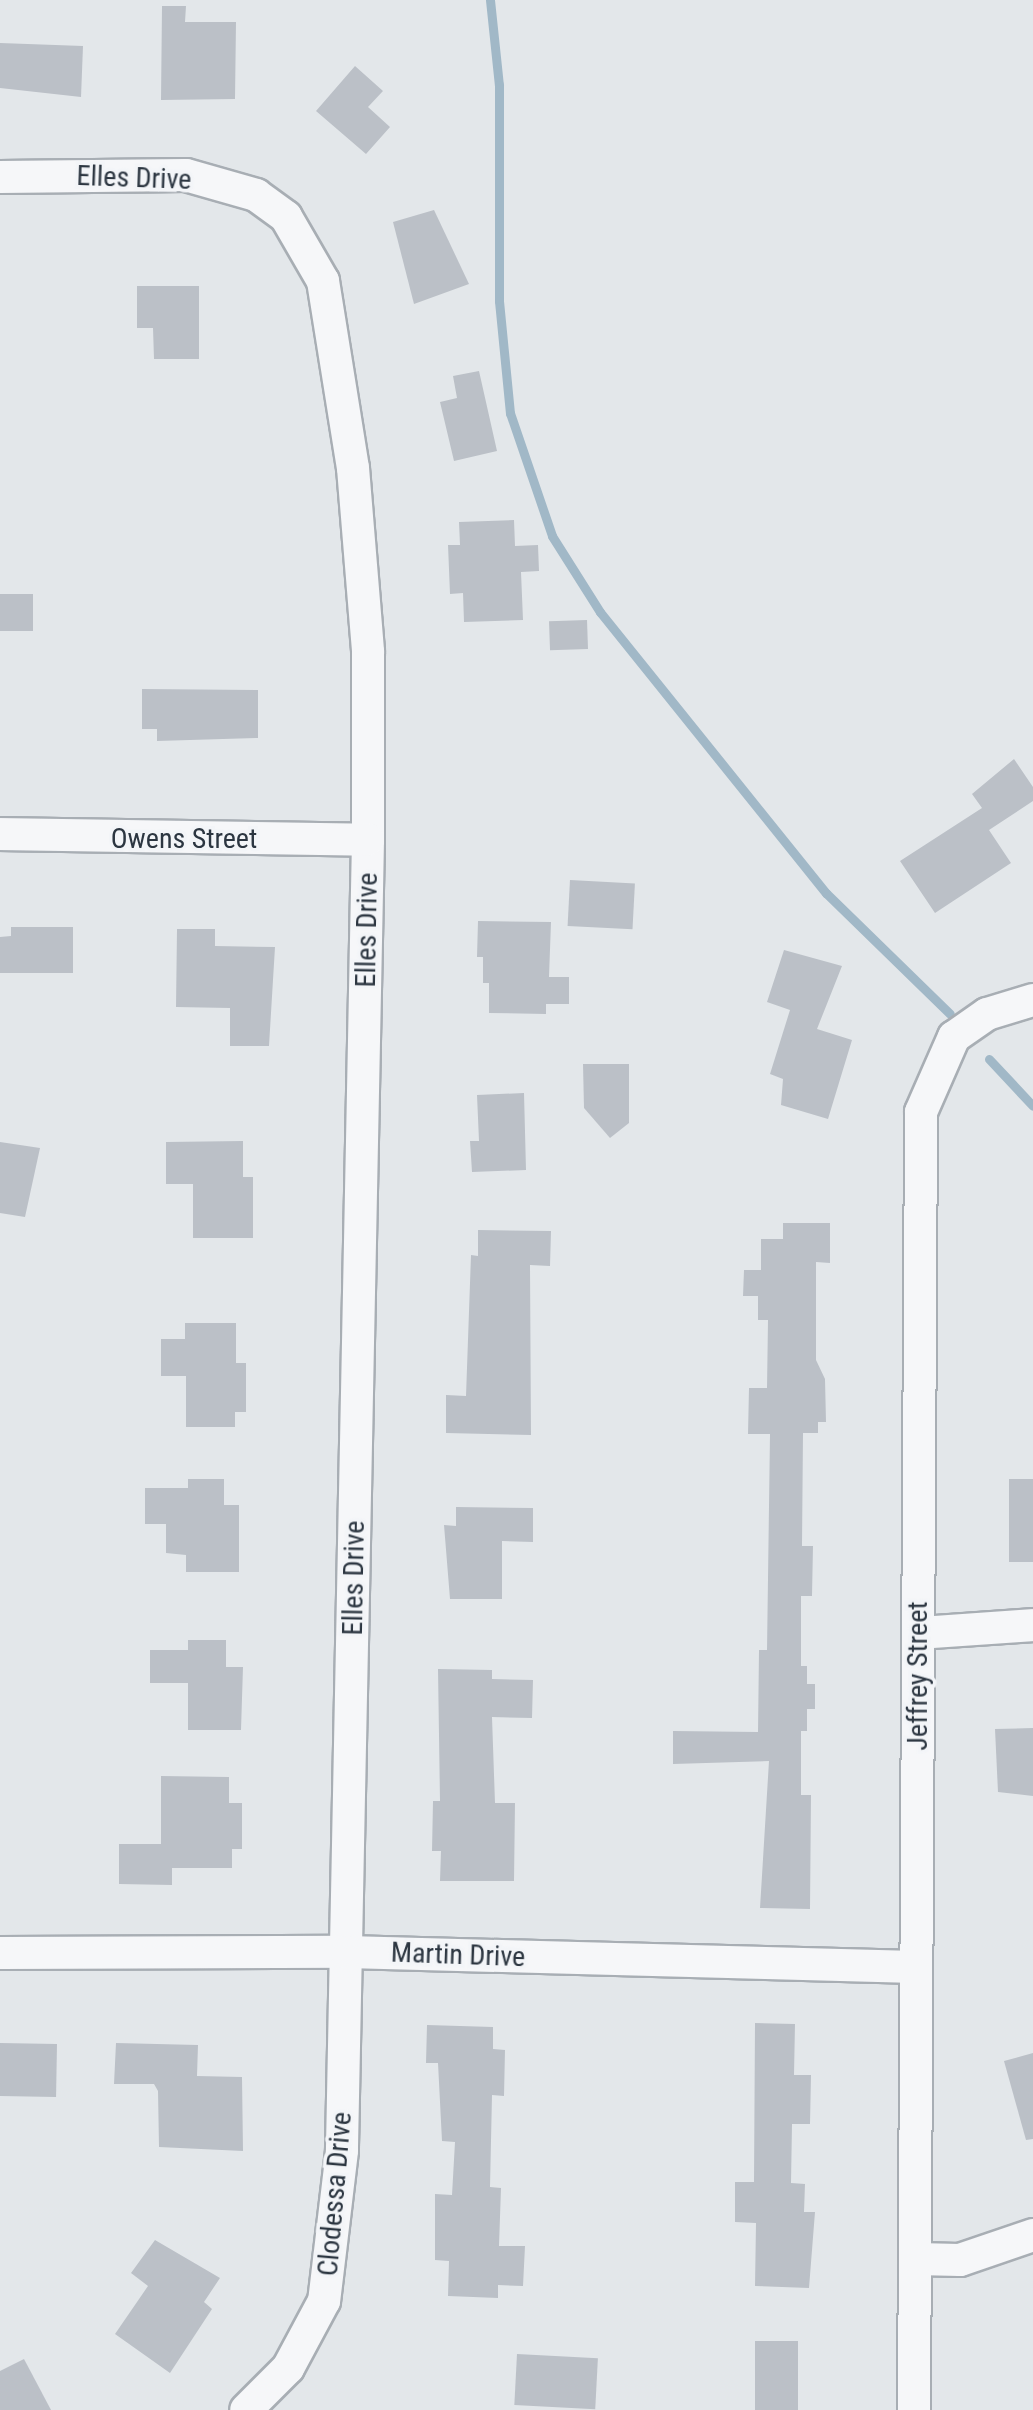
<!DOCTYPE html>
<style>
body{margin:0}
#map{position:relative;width:1033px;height:2410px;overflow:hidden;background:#e3e7ea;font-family:"Roboto Condensed",sans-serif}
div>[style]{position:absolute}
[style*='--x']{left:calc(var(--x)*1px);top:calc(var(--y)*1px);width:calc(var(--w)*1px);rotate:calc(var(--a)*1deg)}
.stream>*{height:9px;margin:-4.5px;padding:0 4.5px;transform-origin:4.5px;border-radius:4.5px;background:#a1b8c7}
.building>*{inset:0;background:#bbc0c7;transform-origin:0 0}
.roads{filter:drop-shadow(2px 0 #a8aeb4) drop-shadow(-2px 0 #a8aeb4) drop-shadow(0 2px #a8aeb4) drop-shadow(0 -2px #a8aeb4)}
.minor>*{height:32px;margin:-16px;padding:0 16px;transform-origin:16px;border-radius:16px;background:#f6f7f9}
span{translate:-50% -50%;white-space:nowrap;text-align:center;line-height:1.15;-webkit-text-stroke:7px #f3f5f8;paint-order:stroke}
.street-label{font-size:28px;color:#2c3641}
</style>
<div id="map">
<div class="stream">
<i style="--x:490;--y:0;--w:85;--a:84"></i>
<i style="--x:499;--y:85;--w:216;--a:90"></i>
<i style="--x:499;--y:301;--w:113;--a:84.4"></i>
<i style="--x:510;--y:413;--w:130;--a:71.1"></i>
<i style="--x:552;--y:536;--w:90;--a:57.7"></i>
<i style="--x:600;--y:612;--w:361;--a:51.2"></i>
<i style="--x:826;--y:893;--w:173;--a:44.3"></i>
<i style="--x:989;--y:1059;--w:64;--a:46.9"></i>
</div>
<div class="building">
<i style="clip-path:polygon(162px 6px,186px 6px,185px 22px,236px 22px,235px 99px,161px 100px)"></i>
<i style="clip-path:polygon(0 43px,83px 46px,81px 97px,0 88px)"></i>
<i style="clip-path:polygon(355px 66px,383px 91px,368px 107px,390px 127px,366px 154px,316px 111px)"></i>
<i style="clip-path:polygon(434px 210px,469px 284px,414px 304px,393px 222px)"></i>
<i style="clip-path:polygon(137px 286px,199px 286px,199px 359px,154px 359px,153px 328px,137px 328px)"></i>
<i style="clip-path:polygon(479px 371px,497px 451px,454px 461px,440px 402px,457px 398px,453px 376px)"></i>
<i style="clip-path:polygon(514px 520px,515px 546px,538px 545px,539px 571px,521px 572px,523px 620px,464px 622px,463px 593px,450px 594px,448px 545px,460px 545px,459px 522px)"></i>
<i style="left:0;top:594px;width:33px;height:37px"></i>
<i style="left:587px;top:620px;width:29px;height:38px;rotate:88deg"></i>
<i style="clip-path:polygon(142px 689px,258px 690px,258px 738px,157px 741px,157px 729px,142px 729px)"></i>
<i style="clip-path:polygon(1014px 759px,1033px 787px,1033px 801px,989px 830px,1011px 863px,935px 913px,900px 861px,982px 808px,972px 794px)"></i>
<i style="left:570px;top:880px;width:65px;height:46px;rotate:3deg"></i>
<i style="clip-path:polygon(478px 921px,551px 922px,549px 977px,569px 977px,569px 1004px,546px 1004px,546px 1014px,489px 1013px,489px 983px,483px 983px,483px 957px,477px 957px)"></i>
<i style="clip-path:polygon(11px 927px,73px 927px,73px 973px,0 973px,0 937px,11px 936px)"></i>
<i style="clip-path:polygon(177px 929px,215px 929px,215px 946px,275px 947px,269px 1046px,230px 1046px,230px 1008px,176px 1007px)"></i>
<i style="clip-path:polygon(784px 950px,842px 966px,817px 1029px,852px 1040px,828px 1119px,781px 1105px,783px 1079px,770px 1074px,790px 1010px,767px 1002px)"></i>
<i style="clip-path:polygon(583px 1064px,629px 1064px,629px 1123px,610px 1138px,584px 1108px)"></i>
<i style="clip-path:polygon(524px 1093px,526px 1170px,472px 1172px,470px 1141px,479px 1141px,477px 1095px)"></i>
<i style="clip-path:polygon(243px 1141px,243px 1177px,253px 1177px,253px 1238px,193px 1238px,193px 1184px,166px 1184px,166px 1142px)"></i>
<i style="clip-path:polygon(0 1142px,40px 1148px,25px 1217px,0 1213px)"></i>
<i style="clip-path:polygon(783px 1223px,830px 1223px,830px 1263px,816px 1262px,816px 1360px,825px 1379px,826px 1422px,818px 1422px,818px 1433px,803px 1433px,802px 1546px,813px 1546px,812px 1596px,801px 1596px,801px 1666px,807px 1666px,807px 1684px,815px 1684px,815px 1709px,807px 1709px,807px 1731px,801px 1731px,801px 1795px,811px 1795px,810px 1909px,760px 1908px,769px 1761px,673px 1764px,673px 1731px,758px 1732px,759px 1650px,767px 1650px,770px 1434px,748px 1434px,749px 1388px,767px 1388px,768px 1320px,758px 1320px,758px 1296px,743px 1296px,744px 1270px,761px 1270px,761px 1239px,783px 1239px)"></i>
<i style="clip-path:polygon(478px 1230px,551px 1231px,550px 1266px,530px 1265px,531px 1435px,446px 1433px,446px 1395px,466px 1396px,471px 1255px,478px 1256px)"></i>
<i style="clip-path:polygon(185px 1323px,236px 1323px,236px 1363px,246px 1363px,246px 1412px,235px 1412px,235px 1427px,186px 1427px,186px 1376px,161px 1376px,161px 1339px,185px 1339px)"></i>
<i style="clip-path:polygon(188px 1479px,224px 1479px,224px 1505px,239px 1505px,239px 1572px,186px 1572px,186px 1555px,166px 1553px,166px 1524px,145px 1524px,145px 1488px,188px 1488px)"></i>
<i style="left:1033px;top:1479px;width:83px;height:24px;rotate:90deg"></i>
<i style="clip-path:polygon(456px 1507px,533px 1508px,533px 1542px,502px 1541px,502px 1599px,450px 1599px,444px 1525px,456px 1526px)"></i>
<i style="clip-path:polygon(188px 1640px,226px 1640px,226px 1667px,243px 1667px,241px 1730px,188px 1730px,188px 1683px,150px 1683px,150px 1650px,188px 1650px)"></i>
<i style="clip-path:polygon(438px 1669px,492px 1670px,492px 1679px,533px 1680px,532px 1718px,492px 1717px,495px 1803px,515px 1803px,514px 1881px,440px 1881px,441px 1851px,432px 1851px,433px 1801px,440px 1801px)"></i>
<i style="clip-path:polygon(1033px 1728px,1033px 1796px,998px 1792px,995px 1729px)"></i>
<i style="clip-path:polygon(161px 1776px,229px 1777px,229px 1803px,242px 1803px,242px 1849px,232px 1849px,232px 1868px,172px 1868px,172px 1885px,119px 1884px,119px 1844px,161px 1844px)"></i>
<i style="clip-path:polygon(755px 2023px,795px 2024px,794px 2075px,811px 2075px,810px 2124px,792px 2124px,791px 2183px,805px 2184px,804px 2212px,815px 2212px,809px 2288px,755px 2286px,756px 2223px,735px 2222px,735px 2182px,754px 2182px)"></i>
<i style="clip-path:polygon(427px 2025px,493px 2027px,493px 2049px,505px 2050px,504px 2096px,492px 2095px,490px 2187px,501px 2188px,499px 2246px,525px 2246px,523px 2286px,498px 2285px,498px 2298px,448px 2296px,449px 2261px,435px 2260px,435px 2194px,452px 2195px,455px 2142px,442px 2141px,438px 2063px,426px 2063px)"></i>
<i style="left:0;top:2043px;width:57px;height:53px;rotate:1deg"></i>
<i style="clip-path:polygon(116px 2043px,198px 2045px,197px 2076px,242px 2077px,243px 2151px,159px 2147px,158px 2091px,154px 2084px,114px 2084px)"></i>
<i style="clip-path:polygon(1033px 2053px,1033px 2139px,1026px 2140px,1004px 2061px)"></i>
<i style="clip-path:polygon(155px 2240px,220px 2278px,204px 2302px,212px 2309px,170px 2373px,115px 2334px,148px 2286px,131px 2273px)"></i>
<i style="left:755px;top:2341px;width:43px;height:69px"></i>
<i style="left:517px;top:2354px;width:81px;height:51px;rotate:3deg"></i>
<i style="clip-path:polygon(24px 2359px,51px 2410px,0 2410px,0 2371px)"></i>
</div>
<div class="roads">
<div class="minor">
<i style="--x:0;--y:177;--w:186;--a:-0.6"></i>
<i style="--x:186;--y:175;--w:73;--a:15.9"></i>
<i style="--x:256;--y:195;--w:37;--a:36"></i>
<i style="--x:286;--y:217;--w:74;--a:60"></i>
<i style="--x:323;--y:281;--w:189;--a:80.9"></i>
<i style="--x:353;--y:468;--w:185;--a:85.3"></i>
<i style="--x:368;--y:652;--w:188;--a:90"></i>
<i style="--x:368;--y:840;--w:1311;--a:91.14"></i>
<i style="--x:342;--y:2151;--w:151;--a:96.8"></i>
<i style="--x:324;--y:2301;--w:76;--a:118.2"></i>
<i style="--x:288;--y:2368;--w:59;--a:135"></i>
<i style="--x:0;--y:834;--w:368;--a:0.9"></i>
<i style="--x:919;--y:1633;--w:114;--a:-4"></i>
<i style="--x:0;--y:1953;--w:347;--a:-0.2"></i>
<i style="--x:347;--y:1952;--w:569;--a:1.51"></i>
<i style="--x:916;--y:2259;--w:44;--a:1.3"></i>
<i style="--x:960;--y:2260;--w:77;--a:-18.9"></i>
<i style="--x:914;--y:2410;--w:1298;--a:-89.69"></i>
<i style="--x:921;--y:1112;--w:82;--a:-66.3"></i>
<i style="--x:954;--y:1037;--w:40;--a:-34.9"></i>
<i style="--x:987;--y:1014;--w:48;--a:-16.9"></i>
</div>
</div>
<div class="street-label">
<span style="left:134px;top:178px;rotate:2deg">Elles Drive</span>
<span style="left:184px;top:839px">Owens Street</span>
<span style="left:367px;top:930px;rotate:-89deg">Elles Drive</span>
<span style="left:354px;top:1578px;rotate:-89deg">Elles Drive</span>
<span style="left:918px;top:1676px;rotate:-90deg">Jeffrey Street</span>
<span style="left:458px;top:1955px;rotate:2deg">Martin Drive</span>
<span style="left:335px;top:2194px;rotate:-85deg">Clodessa Drive</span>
</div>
</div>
